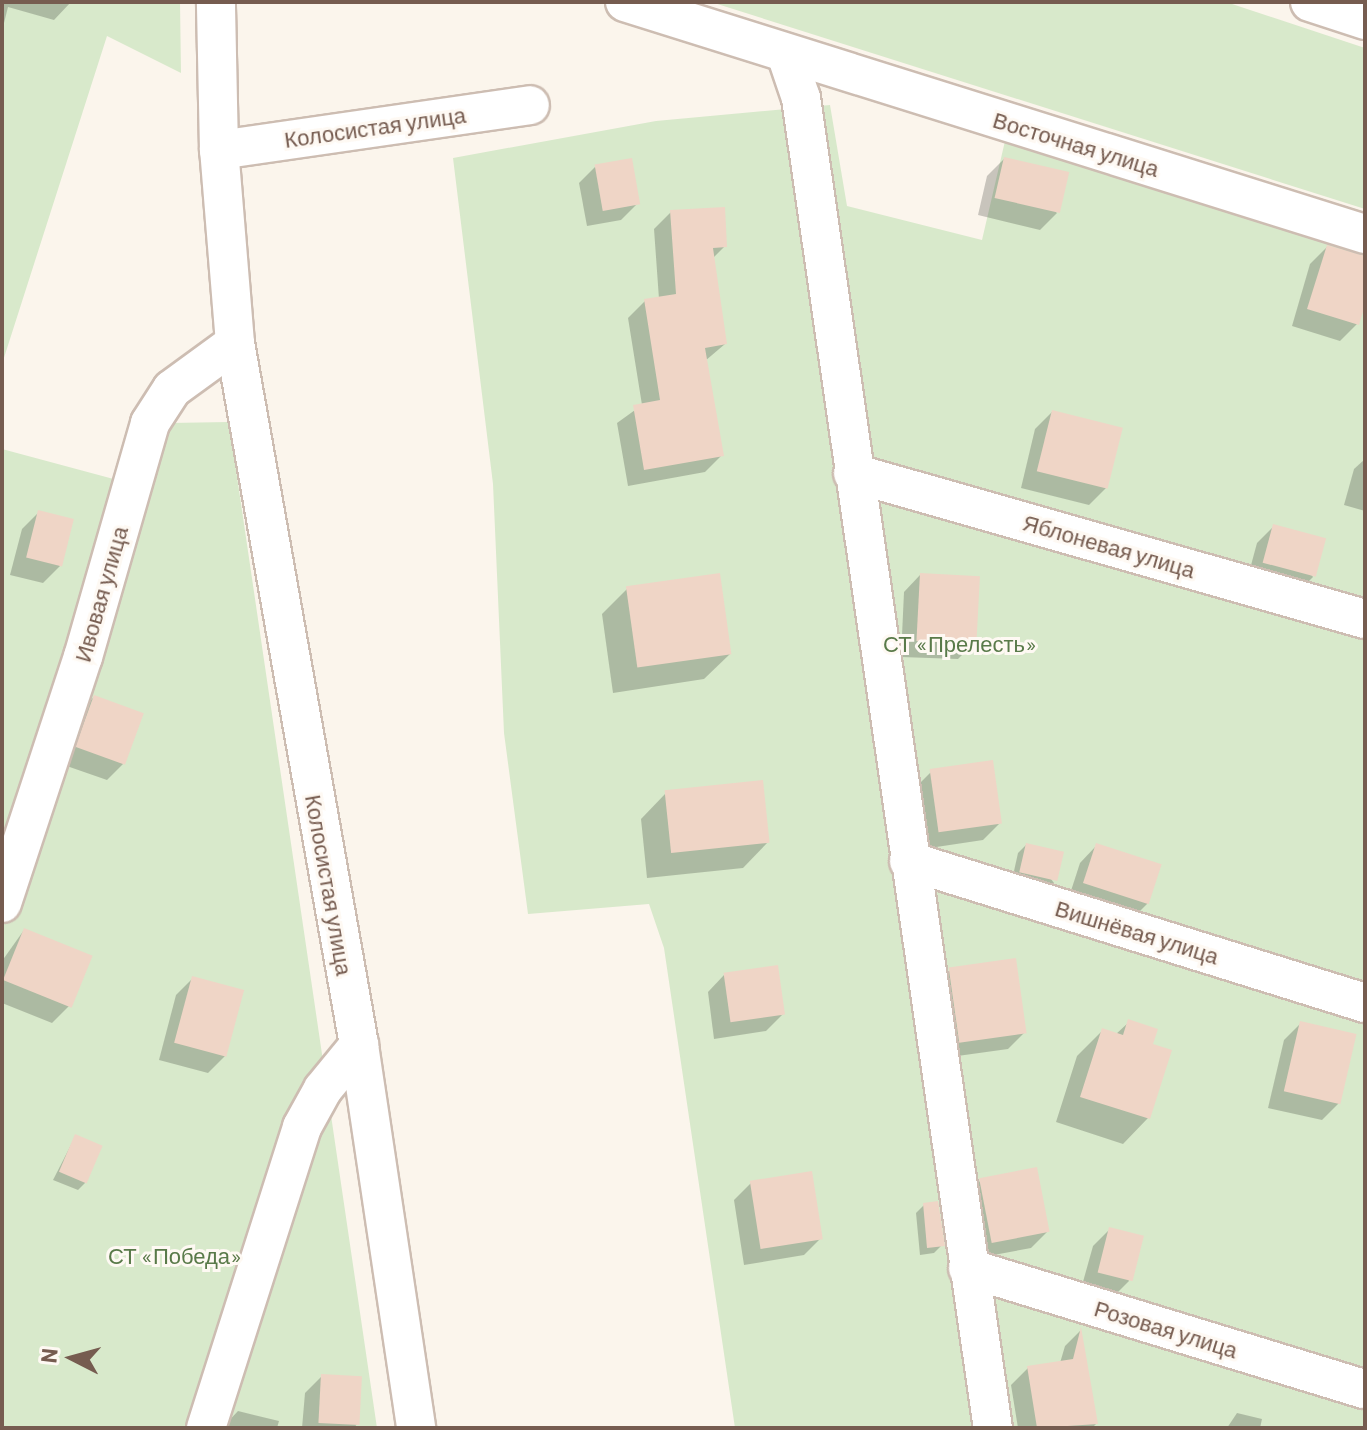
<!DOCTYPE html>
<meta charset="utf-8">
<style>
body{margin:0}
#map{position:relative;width:1367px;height:1430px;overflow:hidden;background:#fbf5ec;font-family:Barlow,sans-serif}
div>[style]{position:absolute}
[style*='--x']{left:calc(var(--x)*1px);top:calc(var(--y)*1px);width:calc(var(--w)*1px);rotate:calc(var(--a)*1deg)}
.green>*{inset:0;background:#d8e9cb}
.shadow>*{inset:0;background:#0003}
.building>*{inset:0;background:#efd5c6;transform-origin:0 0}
.roads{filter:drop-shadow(2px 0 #cdbdb2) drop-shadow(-2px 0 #cdbdb2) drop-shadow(0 2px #cdbdb2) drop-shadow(0 -2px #cdbdb2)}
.minor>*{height:38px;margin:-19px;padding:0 19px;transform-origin:19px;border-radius:19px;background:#fff}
span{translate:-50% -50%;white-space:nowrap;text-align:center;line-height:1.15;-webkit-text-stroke:6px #fef9f3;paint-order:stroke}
.street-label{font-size:22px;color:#765c50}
.park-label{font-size:22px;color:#597a49}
.frame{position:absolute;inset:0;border:4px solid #765c50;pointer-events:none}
.north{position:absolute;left:32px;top:1318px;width:80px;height:80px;-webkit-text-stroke:6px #fef9f3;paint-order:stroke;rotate:276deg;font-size:22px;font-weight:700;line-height:32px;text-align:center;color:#765c50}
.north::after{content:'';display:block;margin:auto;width:28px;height:36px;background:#765c50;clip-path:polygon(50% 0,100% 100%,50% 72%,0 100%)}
</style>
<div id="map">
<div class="green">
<i style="clip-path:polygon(2px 2px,180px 2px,181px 73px,107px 36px,2px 364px)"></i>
<i style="clip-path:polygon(711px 2px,1226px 2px,1365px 48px,1365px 209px)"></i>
<i style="clip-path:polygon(830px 105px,847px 206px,982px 240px,1005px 141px,1365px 252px,1365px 1428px,735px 1428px,664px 948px,649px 904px,528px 914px,504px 733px,493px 484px,453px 158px,656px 121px)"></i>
<i style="clip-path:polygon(229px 422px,377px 1428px,2px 1428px,2px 449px,147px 488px,169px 423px)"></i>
</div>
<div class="shadow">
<i style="clip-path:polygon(2px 2px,71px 2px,54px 20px,8px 7px,2px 31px)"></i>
<i style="clip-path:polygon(1004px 159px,1057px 213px,1040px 230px,978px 215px,987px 176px)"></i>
<i style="clip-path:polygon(596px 166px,638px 203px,621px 220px,587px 226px,579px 183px)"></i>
<i style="clip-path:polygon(671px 212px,725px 246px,712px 259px,725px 344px,705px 361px,722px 455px,705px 472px,628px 486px,617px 423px,642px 405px,628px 318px,645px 301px,659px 299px,654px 229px)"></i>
<i style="clip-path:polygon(1327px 247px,1365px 258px,1365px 298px,1357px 324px,1340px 341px,1292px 326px,1310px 264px)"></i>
<i style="clip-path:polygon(1052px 412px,1106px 488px,1089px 505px,1021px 488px,1035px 429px)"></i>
<i style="clip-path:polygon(1365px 459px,1365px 511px,1344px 505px,1354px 469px)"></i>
<i style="clip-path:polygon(39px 512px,60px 566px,43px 583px,10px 575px,22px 529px)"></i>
<i style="clip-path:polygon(1274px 526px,1313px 577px,1296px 594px,1247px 580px,1257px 543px)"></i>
<i style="clip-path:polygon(920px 575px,975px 642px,958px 659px,901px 657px,904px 592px)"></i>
<i style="clip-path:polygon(627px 589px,730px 654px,704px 679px,613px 693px,602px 614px)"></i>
<i style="clip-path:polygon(94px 697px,124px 763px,107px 780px,61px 764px,77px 714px)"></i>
<i style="clip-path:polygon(931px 772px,1000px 823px,983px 840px,923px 849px,914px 789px)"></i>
<i style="clip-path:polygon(666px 793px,768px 842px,743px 868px,647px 878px,641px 819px)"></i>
<i style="clip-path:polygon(1026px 845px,1054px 883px,1046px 891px,1012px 880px,1018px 853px)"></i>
<i style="clip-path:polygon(1096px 846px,1149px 902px,1132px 919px,1068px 900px,1080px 863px)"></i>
<i style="clip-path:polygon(24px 930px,69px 1006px,52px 1023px,2px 1003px,2px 961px)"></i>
<i style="clip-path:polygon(950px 970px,1025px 1032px,1008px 1049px,943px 1058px,933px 987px)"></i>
<i style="clip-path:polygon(724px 975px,783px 1014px,766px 1031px,714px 1039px,708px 992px)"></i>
<i style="clip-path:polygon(193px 978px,225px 1056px,208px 1073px,159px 1060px,176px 995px)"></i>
<i style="clip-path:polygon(1129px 1022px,1151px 1045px,1148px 1118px,1123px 1144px,1056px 1122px,1077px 1056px,1102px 1031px,1115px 1035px)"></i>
<i style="clip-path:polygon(1301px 1023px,1339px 1103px,1322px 1120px,1268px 1108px,1284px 1040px)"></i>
<i style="clip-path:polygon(75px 1137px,86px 1182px,78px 1190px,53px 1180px)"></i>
<i style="clip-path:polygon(980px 1181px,1048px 1231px,1031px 1248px,972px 1259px,963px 1198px)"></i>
<i style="clip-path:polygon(751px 1183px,821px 1238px,804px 1255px,744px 1265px,734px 1200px)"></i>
<i style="clip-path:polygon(924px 1205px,942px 1245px,934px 1253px,920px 1255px,916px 1213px)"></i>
<i style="clip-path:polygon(1110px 1229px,1129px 1281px,1112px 1298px,1081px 1289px,1093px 1246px)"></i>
<i style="clip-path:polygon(1080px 1331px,1096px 1424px,1092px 1428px,1018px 1428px,1011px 1385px,1028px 1368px,1060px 1363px,1065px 1346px)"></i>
<i style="clip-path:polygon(322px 1376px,357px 1424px,354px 1428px,302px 1428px,305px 1393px)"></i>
<i style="clip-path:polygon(238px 1411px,279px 1421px,277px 1428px,222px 1428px)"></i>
<i style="clip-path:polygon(1237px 1413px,1262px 1419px,1260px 1428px,1227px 1428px)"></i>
</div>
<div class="building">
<i style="left:1004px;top:157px;width:67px;height:42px;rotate:13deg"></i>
<i style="left:632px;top:158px;width:47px;height:38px;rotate:80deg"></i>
<i style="clip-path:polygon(725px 207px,727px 247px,713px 248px,727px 344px,705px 348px,724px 456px,644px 470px,633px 405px,660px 400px,644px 299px,676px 294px,670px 210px)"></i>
<i style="clip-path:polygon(1327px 245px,1365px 256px,1365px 305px,1359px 325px,1307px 309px)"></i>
<i style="left:1052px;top:410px;width:73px;height:63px;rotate:14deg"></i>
<i style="left:38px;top:510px;width:37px;height:49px;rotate:14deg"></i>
<i style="left:1273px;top:524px;width:55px;height:40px;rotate:15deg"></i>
<i style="left:720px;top:573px;width:82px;height:95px;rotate:82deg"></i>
<i style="left:920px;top:573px;width:60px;height:68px;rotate:3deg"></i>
<i style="left:94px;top:695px;width:53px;height:55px;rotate:20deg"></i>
<i style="left:993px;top:760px;width:64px;height:64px;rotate:82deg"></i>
<i style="left:763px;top:780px;width:63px;height:99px;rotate:84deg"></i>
<i style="left:1026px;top:843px;width:39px;height:30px;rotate:13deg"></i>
<i style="left:1096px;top:843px;width:69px;height:42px;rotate:18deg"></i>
<i style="left:24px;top:928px;width:74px;height:56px;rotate:22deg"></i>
<i style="left:1016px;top:958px;width:76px;height:68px;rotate:82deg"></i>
<i style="left:778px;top:965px;width:50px;height:55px;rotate:82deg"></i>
<i style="left:192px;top:976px;width:54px;height:69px;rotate:15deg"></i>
<i style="clip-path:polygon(1128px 1019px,1158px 1029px,1153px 1044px,1172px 1050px,1150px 1119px,1080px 1097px,1102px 1028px,1123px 1035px)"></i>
<i style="left:1300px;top:1021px;width:58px;height:72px;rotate:13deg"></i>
<i style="left:75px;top:1134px;width:30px;height:41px;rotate:23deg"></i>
<i style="left:1037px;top:1167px;width:66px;height:59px;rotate:79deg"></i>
<i style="left:812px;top:1171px;width:69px;height:63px;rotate:81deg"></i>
<i style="clip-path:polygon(938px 1201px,945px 1246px,927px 1248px,923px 1203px)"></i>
<i style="left:1109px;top:1227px;width:36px;height:47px;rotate:14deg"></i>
<i style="clip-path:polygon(1081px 1327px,1098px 1424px,1037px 1428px,1027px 1366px,1073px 1359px)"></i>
<i style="left:321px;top:1374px;width:41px;height:49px;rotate:3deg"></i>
</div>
<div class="roads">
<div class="minor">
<i style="--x:625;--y:2;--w:776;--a:17.41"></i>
<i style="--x:1310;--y:2;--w:58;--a:18.1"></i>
<i style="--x:786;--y:54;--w:46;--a:71.2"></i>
<i style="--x:801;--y:98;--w:1344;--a:81.79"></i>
<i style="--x:219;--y:150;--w:314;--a:-8.2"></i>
<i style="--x:235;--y:343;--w:713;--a:79.98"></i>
<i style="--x:359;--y:1045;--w:387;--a:81.5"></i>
<i style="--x:853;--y:473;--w:532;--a:15.92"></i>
<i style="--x:909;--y:861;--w:478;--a:17.3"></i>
<i style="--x:2;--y:903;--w:259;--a:-71.8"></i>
<i style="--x:83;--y:657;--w:243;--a:-74"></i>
<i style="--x:150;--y:423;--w:40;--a:-57.1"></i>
<i style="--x:172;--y:389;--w:78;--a:-36.1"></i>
<i style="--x:235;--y:343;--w:194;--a:-94.7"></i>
<i style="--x:219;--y:150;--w:148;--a:-91.2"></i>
<i style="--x:968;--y:1268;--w:415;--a:17"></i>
<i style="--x:206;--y:1428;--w:316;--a:-72.3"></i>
<i style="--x:302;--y:1127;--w:43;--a:-61.1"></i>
<i style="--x:323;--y:1089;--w:57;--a:-50.7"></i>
</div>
</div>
<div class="street-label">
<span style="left:375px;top:127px;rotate:-8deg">Колосистая улица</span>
<span style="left:1076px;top:144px;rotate:17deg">Восточная улица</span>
<span style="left:1109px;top:546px;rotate:16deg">Яблоневая улица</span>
<span style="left:101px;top:594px;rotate:-74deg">Ивовая улица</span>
<span style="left:329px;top:885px;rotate:80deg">Колосистая улица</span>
<span style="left:1137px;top:932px;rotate:17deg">Вишнёвая улица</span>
<span style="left:1166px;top:1329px;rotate:17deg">Розовая улица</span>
</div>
<div class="park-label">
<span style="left:960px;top:644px">СТ «Прелесть»</span>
<span style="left:175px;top:1256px">СТ «Победа»</span>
</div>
<div class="frame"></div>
<div class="north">N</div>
</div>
